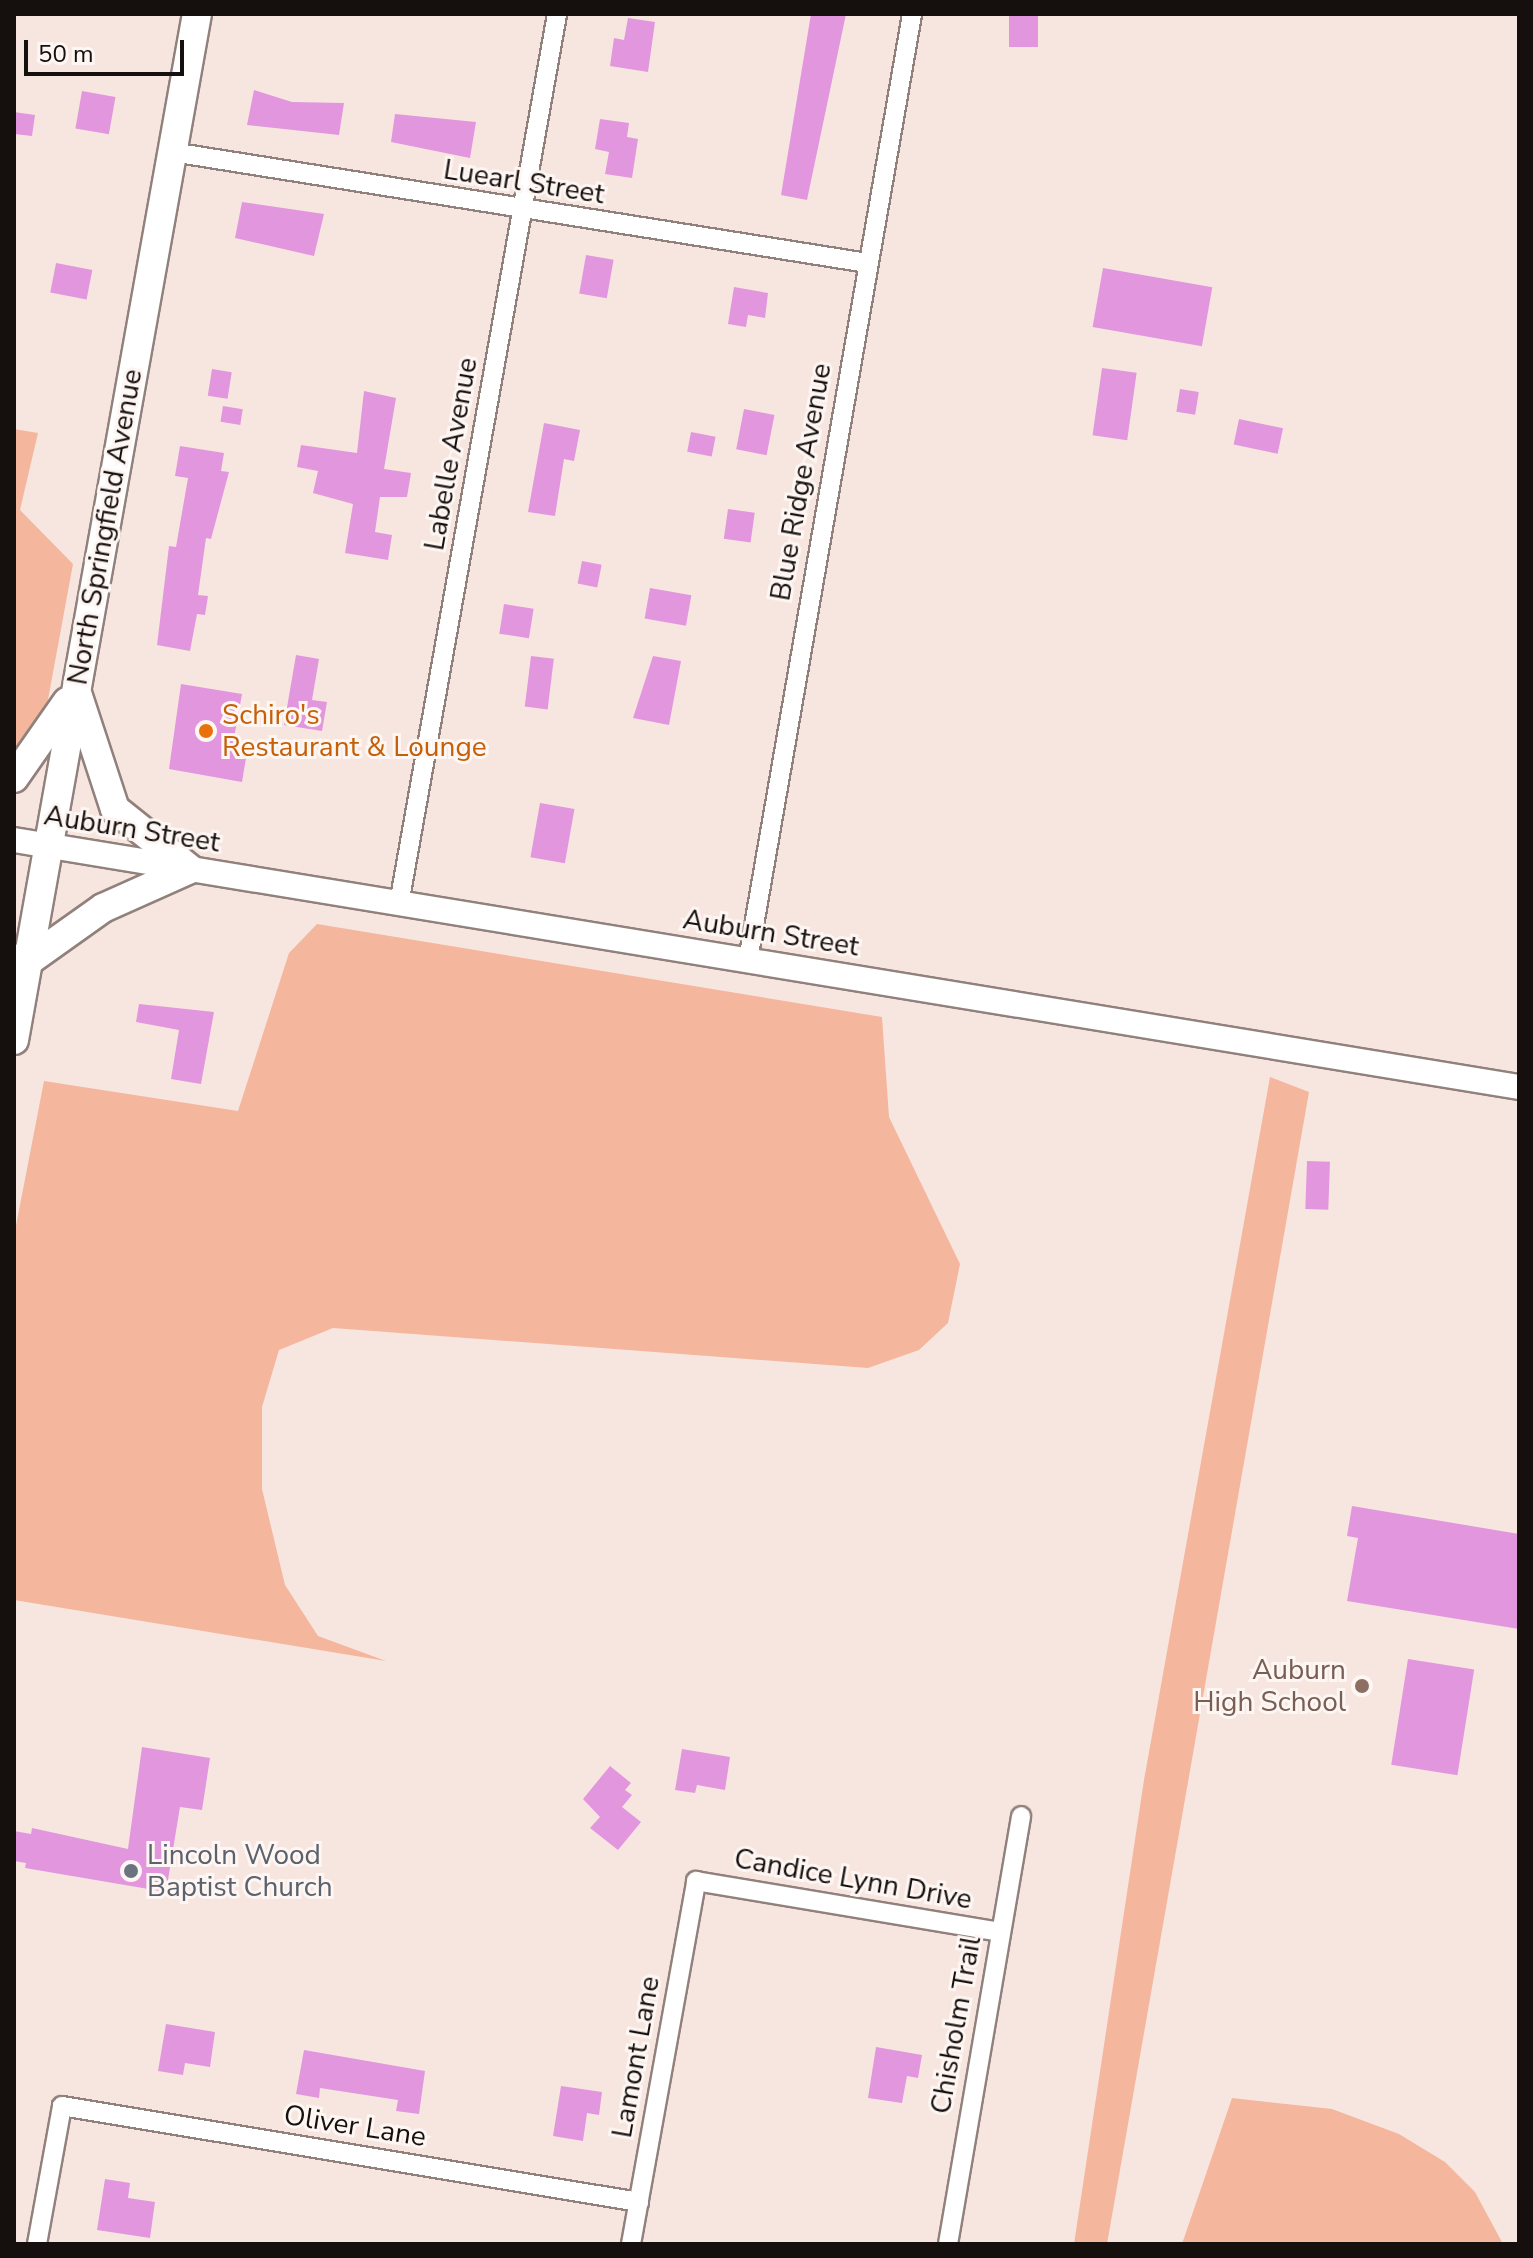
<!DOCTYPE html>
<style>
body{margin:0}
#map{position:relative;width:1533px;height:2258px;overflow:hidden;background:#f7e6e0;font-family:"Nunito Sans",sans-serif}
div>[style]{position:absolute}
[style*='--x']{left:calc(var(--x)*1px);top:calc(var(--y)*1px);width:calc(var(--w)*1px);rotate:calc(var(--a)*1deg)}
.green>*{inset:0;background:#f5b69e}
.building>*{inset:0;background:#e296de;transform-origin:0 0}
.roads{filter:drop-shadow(2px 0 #91817c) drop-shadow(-2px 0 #91817c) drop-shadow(0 2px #91817c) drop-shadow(0 -2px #91817c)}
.minor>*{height:18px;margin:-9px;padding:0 9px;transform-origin:9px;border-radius:9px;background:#fff}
.secondary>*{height:24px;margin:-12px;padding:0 12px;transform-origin:12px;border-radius:12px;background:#fff}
.primary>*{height:28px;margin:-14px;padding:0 14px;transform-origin:14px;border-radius:14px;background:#fff}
.dots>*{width:22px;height:22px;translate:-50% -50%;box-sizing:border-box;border:4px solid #fdf6f3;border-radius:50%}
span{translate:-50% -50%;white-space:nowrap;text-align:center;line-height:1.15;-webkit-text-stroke:6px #fdf6f3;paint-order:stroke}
.street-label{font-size:28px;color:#150f0d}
.food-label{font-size:28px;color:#c56008}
.left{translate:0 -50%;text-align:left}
.education-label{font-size:28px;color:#785e54}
.right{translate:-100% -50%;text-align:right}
.worship-label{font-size:28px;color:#5b616d}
.frame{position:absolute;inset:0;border:16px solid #150f0d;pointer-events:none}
.scale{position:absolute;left:24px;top:40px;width:160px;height:36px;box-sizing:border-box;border:4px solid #150f0d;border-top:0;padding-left:10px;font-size:24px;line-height:28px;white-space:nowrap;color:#150f0d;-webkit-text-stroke:6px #fdf6f3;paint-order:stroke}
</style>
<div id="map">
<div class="green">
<i style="clip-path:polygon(14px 429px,38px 433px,20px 510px,73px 564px,47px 705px,14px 757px)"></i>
<i style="clip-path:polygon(317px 924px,882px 1017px,889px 1117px,960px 1264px,948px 1323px,919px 1350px,868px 1368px,333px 1328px,279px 1350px,262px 1407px,262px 1489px,285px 1585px,318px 1636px,386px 1661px,14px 1600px,14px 1236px,44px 1081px,238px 1111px,289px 953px)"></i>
<i style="clip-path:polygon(1270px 1077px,1309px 1092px,1107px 2244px,1074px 2244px,1144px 1780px)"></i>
<i style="clip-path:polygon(1232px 2098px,1332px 2109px,1399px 2134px,1445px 2162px,1475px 2192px,1503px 2244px,1182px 2244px)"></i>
</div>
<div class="building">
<i style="clip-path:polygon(811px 14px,846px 14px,807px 200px,781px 195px)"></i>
<i style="left:1009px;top:14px;width:29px;height:33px"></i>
<i style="clip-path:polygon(628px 18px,655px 22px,648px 72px,610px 66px,614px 38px,624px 40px)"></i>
<i style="clip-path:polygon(254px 90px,292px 102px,344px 103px,339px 135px,247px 125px)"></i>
<i style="left:82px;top:91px;width:34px;height:38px;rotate:10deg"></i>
<i style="clip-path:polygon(14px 112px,35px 115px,32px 136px,14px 134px)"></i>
<i style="clip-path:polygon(395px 114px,476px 122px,470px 158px,391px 142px)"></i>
<i style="clip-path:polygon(600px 119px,629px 123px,627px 137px,638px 139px,632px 178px,605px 174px,609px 152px,595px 149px)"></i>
<i style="clip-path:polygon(242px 202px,324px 214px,314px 256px,235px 238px)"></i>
<i style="left:586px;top:255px;width:28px;height:39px;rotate:10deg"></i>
<i style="left:56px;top:263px;width:37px;height:30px;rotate:11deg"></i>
<i style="left:1103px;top:268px;width:111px;height:60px;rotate:10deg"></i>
<i style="clip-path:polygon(734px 287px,768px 293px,765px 318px,748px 315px,746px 327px,728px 324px)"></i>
<i style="left:1102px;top:368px;width:35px;height:68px;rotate:8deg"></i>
<i style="left:212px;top:369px;width:20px;height:27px;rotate:9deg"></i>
<i style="left:1180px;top:389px;width:19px;height:23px;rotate:9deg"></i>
<i style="clip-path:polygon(364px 391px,396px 398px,384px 469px,411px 473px,407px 497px,380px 497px,375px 532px,392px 535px,388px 560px,345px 553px,353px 504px,313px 493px,318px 471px,297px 467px,301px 445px,357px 453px)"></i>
<i style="left:223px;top:406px;width:20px;height:16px;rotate:9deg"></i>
<i style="left:744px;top:409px;width:31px;height:41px;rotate:11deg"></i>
<i style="left:1239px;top:419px;width:45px;height:26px;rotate:12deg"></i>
<i style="clip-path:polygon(544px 423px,580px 430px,574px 461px,564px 459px,555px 516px,528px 512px)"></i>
<i style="left:691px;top:432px;width:25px;height:20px;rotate:11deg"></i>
<i style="clip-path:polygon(180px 446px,224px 453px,221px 471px,229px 472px,211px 539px,206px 538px,198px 595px,208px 596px,205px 615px,197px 614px,190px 651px,157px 645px,169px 546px,176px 547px,188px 478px,175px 476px)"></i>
<i style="left:728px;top:509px;width:27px;height:30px;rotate:8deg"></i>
<i style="left:582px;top:561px;width:20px;height:23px;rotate:11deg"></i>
<i style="left:650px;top:588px;width:42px;height:31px;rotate:10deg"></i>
<i style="left:504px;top:604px;width:30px;height:30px;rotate:9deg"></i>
<i style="clip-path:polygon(296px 655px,319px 659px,312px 700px,327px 702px,322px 731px,284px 725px)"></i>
<i style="left:531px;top:656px;width:23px;height:51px;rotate:7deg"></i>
<i style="clip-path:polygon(653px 656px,681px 661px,669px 725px,633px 718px)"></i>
<i style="clip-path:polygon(181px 684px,242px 694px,232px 749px,247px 752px,242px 782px,169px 769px)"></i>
<i style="left:540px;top:803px;width:35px;height:55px;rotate:10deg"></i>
<i style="clip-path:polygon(139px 1004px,214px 1012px,201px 1084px,171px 1079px,179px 1030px,136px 1022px)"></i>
<i style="left:1307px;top:1161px;width:23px;height:48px;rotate:2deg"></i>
<i style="clip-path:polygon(1352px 1506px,1519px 1534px,1519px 1629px,1347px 1601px,1358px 1538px,1347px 1536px)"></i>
<i style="left:1408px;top:1659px;width:67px;height:107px;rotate:9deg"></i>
<i style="clip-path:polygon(142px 1747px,210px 1758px,202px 1810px,180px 1807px,166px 1892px,25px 1868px,26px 1863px,14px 1861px,14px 1831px,31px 1834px,32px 1828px,128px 1849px)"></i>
<i style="clip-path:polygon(682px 1749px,730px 1757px,725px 1790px,697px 1785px,695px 1793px,675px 1790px)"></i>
<i style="clip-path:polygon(610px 1766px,631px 1783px,625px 1790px,632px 1795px,622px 1807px,641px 1822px,618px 1850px,590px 1828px,600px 1817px,583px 1799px)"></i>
<i style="clip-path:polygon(166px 2024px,215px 2032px,210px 2067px,185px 2063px,183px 2075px,158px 2071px)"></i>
<i style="clip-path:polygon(876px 2047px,922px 2055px,918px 2078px,907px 2076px,902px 2103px,868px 2098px)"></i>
<i style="clip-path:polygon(304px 2050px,425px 2071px,419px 2114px,396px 2111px,398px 2100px,320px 2088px,319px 2098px,296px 2094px)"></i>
<i style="clip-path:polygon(561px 2086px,602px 2092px,599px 2115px,587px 2113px,583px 2141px,553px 2136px)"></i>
<i style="clip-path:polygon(105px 2179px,130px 2183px,128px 2198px,155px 2202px,150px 2238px,97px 2230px)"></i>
</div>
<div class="roads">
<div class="minor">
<i style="--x:172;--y:152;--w:704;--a:9.07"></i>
<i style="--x:399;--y:904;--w:904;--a:-79.93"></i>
<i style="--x:748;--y:960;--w:960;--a:-80.16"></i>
<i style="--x:37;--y:2244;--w:140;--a:-79.7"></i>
<i style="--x:62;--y:2106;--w:585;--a:9.45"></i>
<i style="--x:631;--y:2244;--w:369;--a:-79.8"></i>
<i style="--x:696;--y:1881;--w:308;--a:9.5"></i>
<i style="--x:948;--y:2244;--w:434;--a:-80.3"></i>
</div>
<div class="secondary">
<i style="--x:14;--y:840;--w:1525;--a:9.32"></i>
</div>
<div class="primary">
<i style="--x:77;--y:693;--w:122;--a:71.9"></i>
<i style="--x:115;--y:809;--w:96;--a:38.7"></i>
<i style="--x:14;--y:778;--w:93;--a:-55.1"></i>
<i style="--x:23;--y:957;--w:6;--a:51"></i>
<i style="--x:27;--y:962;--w:93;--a:-35.4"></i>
<i style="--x:103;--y:908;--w:95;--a:-24.1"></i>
<i style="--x:14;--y:1040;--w:1042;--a:-79.89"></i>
</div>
</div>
<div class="dots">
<i style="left:206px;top:731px;background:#e8710a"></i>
<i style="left:1362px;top:1686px;background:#8d6e63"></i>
<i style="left:131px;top:1871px;background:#6b7280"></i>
</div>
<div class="street-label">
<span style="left:524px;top:182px;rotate:9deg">Luearl Street</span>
<span style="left:451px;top:454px;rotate:-80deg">Labelle Avenue</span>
<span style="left:801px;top:482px;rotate:-80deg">Blue Ridge Avenue</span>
<span style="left:105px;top:527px;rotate:-80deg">North Springfield Avenue</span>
<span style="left:132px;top:829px;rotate:9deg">Auburn Street</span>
<span style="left:771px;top:933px;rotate:9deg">Auburn Street</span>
<span style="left:853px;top:1879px;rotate:10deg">Candice Lynn Drive</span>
<span style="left:956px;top:2025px;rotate:-80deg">Chisholm Trail</span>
<span style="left:636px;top:2057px;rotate:-80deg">Lamont Lane</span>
<span style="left:355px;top:2126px;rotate:9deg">Oliver Lane</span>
</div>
<div class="food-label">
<span class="left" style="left:222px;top:731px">Schiro's<br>Restaurant &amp; Lounge</span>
</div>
<div class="education-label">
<span class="right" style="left:1346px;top:1686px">Auburn<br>High School</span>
</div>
<div class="worship-label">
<span class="left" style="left:147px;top:1871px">Lincoln Wood<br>Baptist Church</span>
</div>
<div class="frame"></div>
<div class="scale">50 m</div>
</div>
